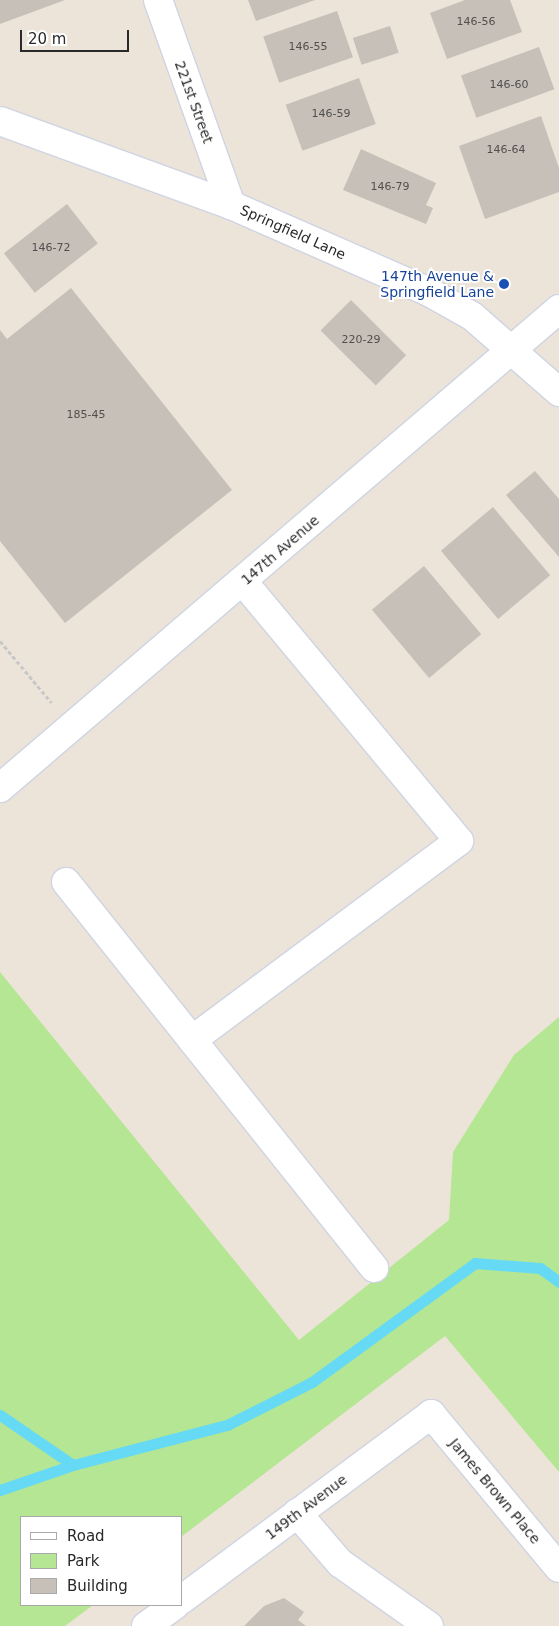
<!DOCTYPE html>
<style>
body{margin:0}
#map{position:relative;width:559px;height:1626px;overflow:hidden;background:#ece3d9;font-family:"DejaVu Sans",sans-serif}
div>[style]{position:absolute}
[style*='--x']{left:calc(var(--x)*1px);top:calc(var(--y)*1px);width:calc(var(--w)*1px);rotate:calc(var(--a)*1deg)}
.green>*{inset:0;background:#b5e693}
.stream>*{height:11px;margin:-5.5px;padding:0 5.5px;transform-origin:5.5px;border-radius:5.5px;background:#66daf4}
.building>*{inset:0;background:#c7c0b9;transform-origin:0 0}
.path>*{height:3px;margin-top:-1.5px;transform-origin:0;background:repeating-linear-gradient(90deg,#c7c7c7 0 4px,transparent 0 6.5px)}
.roads{filter:drop-shadow(1px 0 #cfd4e3) drop-shadow(-1px 0 #cfd4e3) drop-shadow(0 1px #cfd4e3) drop-shadow(0 -1px #cfd4e3)}
.minor>*{height:28px;margin:-14px;padding:0 14px;transform-origin:14px;border-radius:14px;background:#fff}
.dots>*{width:14px;height:14px;translate:-50% -50%;box-sizing:border-box;border:2px solid #fff;border-radius:50%}
span{translate:-50% -50%;white-space:nowrap;text-align:center;line-height:1.15;-webkit-text-stroke:4px #fff;paint-order:stroke}
.number-label{font-size:11px;color:#504f4d}
.number-label span{-webkit-text-stroke-width:0}
.street-label{font-size:14px;color:#292929}
.transit-label{font-size:14px;color:#164399}
.right{translate:-100% -50%;text-align:right}
.legend{position:absolute;left:20px;top:1516px;width:162px;height:90px;box-sizing:border-box;background:#fff;border:1px solid #a9a9a9;margin:0;padding:6px 9px;list-style:none;font-size:15px;color:#292929}
.legend li{display:flex;align-items:center;gap:10px;height:25px}
.legend b{width:25px;border:1px solid #a9a9a9}
.scale{position:absolute;left:20px;top:30px;width:109px;height:22px;box-sizing:border-box;border:2px solid #292929;border-top:0;padding-left:6px;font-size:15px;line-height:18px;white-space:nowrap;color:#292929;-webkit-text-stroke:4px #fff;paint-order:stroke}
</style>
<div id="map">
<div class="green">
<i style="clip-path:polygon(0 972px,299px 1340px,449px 1220px,453px 1152px,514px 1055px,559px 1017px,559px 1472px,445px 1336px,181px 1537px,181px 1517px,21px 1517px,21px 1605px,93px 1605px,65px 1626px,0 1626px)"></i>
</div>
<div class="stream">
<i style="--x:0;--y:1415;--w:88;--a:34.4"></i>
<i style="--x:0;--y:1490;--w:77;--a:-18.9"></i>
<i style="--x:73;--y:1465;--w:159;--a:-14.6"></i>
<i style="--x:227;--y:1425;--w:95;--a:-26.8"></i>
<i style="--x:312;--y:1382;--w:202;--a:-36.1"></i>
<i style="--x:475;--y:1263;--w:65;--a:4.4"></i>
<i style="--x:540;--y:1268;--w:24;--a:36"></i>
</div>
<div class="building">
<i style="clip-path:polygon(0 0,65px 0,0 24px)"></i>
<i style="clip-path:polygon(248px 0,315px 0,256px 21px)"></i>
<i style="clip-path:polygon(465px 0,510px 0,522px 32px,447px 59px,430px 13px)"></i>
<i style="left:337px;top:11px;width:49px;height:78px;rotate:71deg"></i>
<i style="left:390px;top:26px;width:28px;height:39px;rotate:72deg"></i>
<i style="left:539px;top:47px;width:45px;height:83px;rotate:70deg"></i>
<i style="left:359px;top:78px;width:49px;height:78px;rotate:70deg"></i>
<i style="clip-path:polygon(541px 116px,559px 168px,559px 192px,485px 219px,459px 146px)"></i>
<i style="clip-path:polygon(361px 149px,436px 183px,426px 205px,433px 208px,426px 224px,343px 190px)"></i>
<i style="left:67px;top:204px;width:50px;height:80px;rotate:52deg"></i>
<i style="clip-path:polygon(71px 288px,232px 490px,65px 623px,0 541px,0 330px,7px 339px)"></i>
<i style="left:351px;top:300px;width:78px;height:43px;rotate:45deg"></i>
<i style="clip-path:polygon(535px 471px,559px 499px,559px 557px,506px 495px)"></i>
<i style="left:493px;top:507px;width:89px;height:68px;rotate:50deg"></i>
<i style="left:424px;top:566px;width:89px;height:68px;rotate:50deg"></i>
<i style="clip-path:polygon(284px 1598px,304px 1612px,298px 1620px,306px 1626px,244px 1626px,264px 1606px)"></i>
</div>
<div class="path">
<i style="--x:0;--y:641;--w:80;--a:50.1"></i>
</div>
<div class="roads">
<div class="minor">
<i style="--x:158;--y:0;--w:218;--a:70.4"></i>
<i style="--x:0;--y:121;--w:246;--a:20"></i>
<i style="--x:231;--y:205;--w:216;--a:23.7"></i>
<i style="--x:429;--y:292;--w:49;--a:29.2"></i>
<i style="--x:472;--y:316;--w:116;--a:41.1"></i>
<i style="--x:0;--y:788;--w:736;--a:-40.59"></i>
<i style="--x:66;--y:882;--w:494;--a:51.4"></i>
<i style="--x:192;--y:1040;--w:333;--a:-36.7"></i>
<i style="--x:459;--y:841;--w:337;--a:-129.8"></i>
<i style="--x:297;--y:1513;--w:66;--a:49.3"></i>
<i style="--x:340;--y:1563;--w:109;--a:35.3"></i>
<i style="--x:181;--y:1600;--w:312;--a:-36.6"></i>
<i style="--x:431;--y:1414;--w:200;--a:50.3"></i>
<i style="--x:146;--y:1626;--w:36;--a:-36"></i>
</div>
</div>
<div class="dots">
<i style="left:504px;top:284px;background:#1a4fb4"></i>
</div>
<div class="number-label">
<span style="left:476px;top:22px">146-56</span>
<span style="left:308px;top:47px">146-55</span>
<span style="left:509px;top:85px">146-60</span>
<span style="left:331px;top:114px">146-59</span>
<span style="left:506px;top:150px">146-64</span>
<span style="left:390px;top:187px">146-79</span>
<span style="left:51px;top:248px">146-72</span>
<span style="left:361px;top:340px">220-29</span>
<span style="left:86px;top:415px">185-45</span>
</div>
<div class="street-label">
<span style="left:194px;top:102px;rotate:70deg">221st Street</span>
<span style="left:293px;top:232px;rotate:24deg">Springfield Lane</span>
<span style="left:280px;top:550px;rotate:-41deg">147th Avenue</span>
<span style="left:495px;top:1491px;rotate:50deg">James Brown Place</span>
<span style="left:306px;top:1507px;rotate:-37deg">149th Avenue</span>
</div>
<div class="transit-label">
<span class="right" style="left:494px;top:284px">147th Avenue &amp;<br>Springfield Lane</span>
</div>
<ul class="legend">
<li><b style="height:6px;background:#fff"></b>Road</li>
<li><b style="height:14px;background:#b5e693"></b>Park</li>
<li><b style="height:14px;background:#c7c0b9"></b>Building</li>
</ul>
<div class="scale">20 m</div>
</div>
